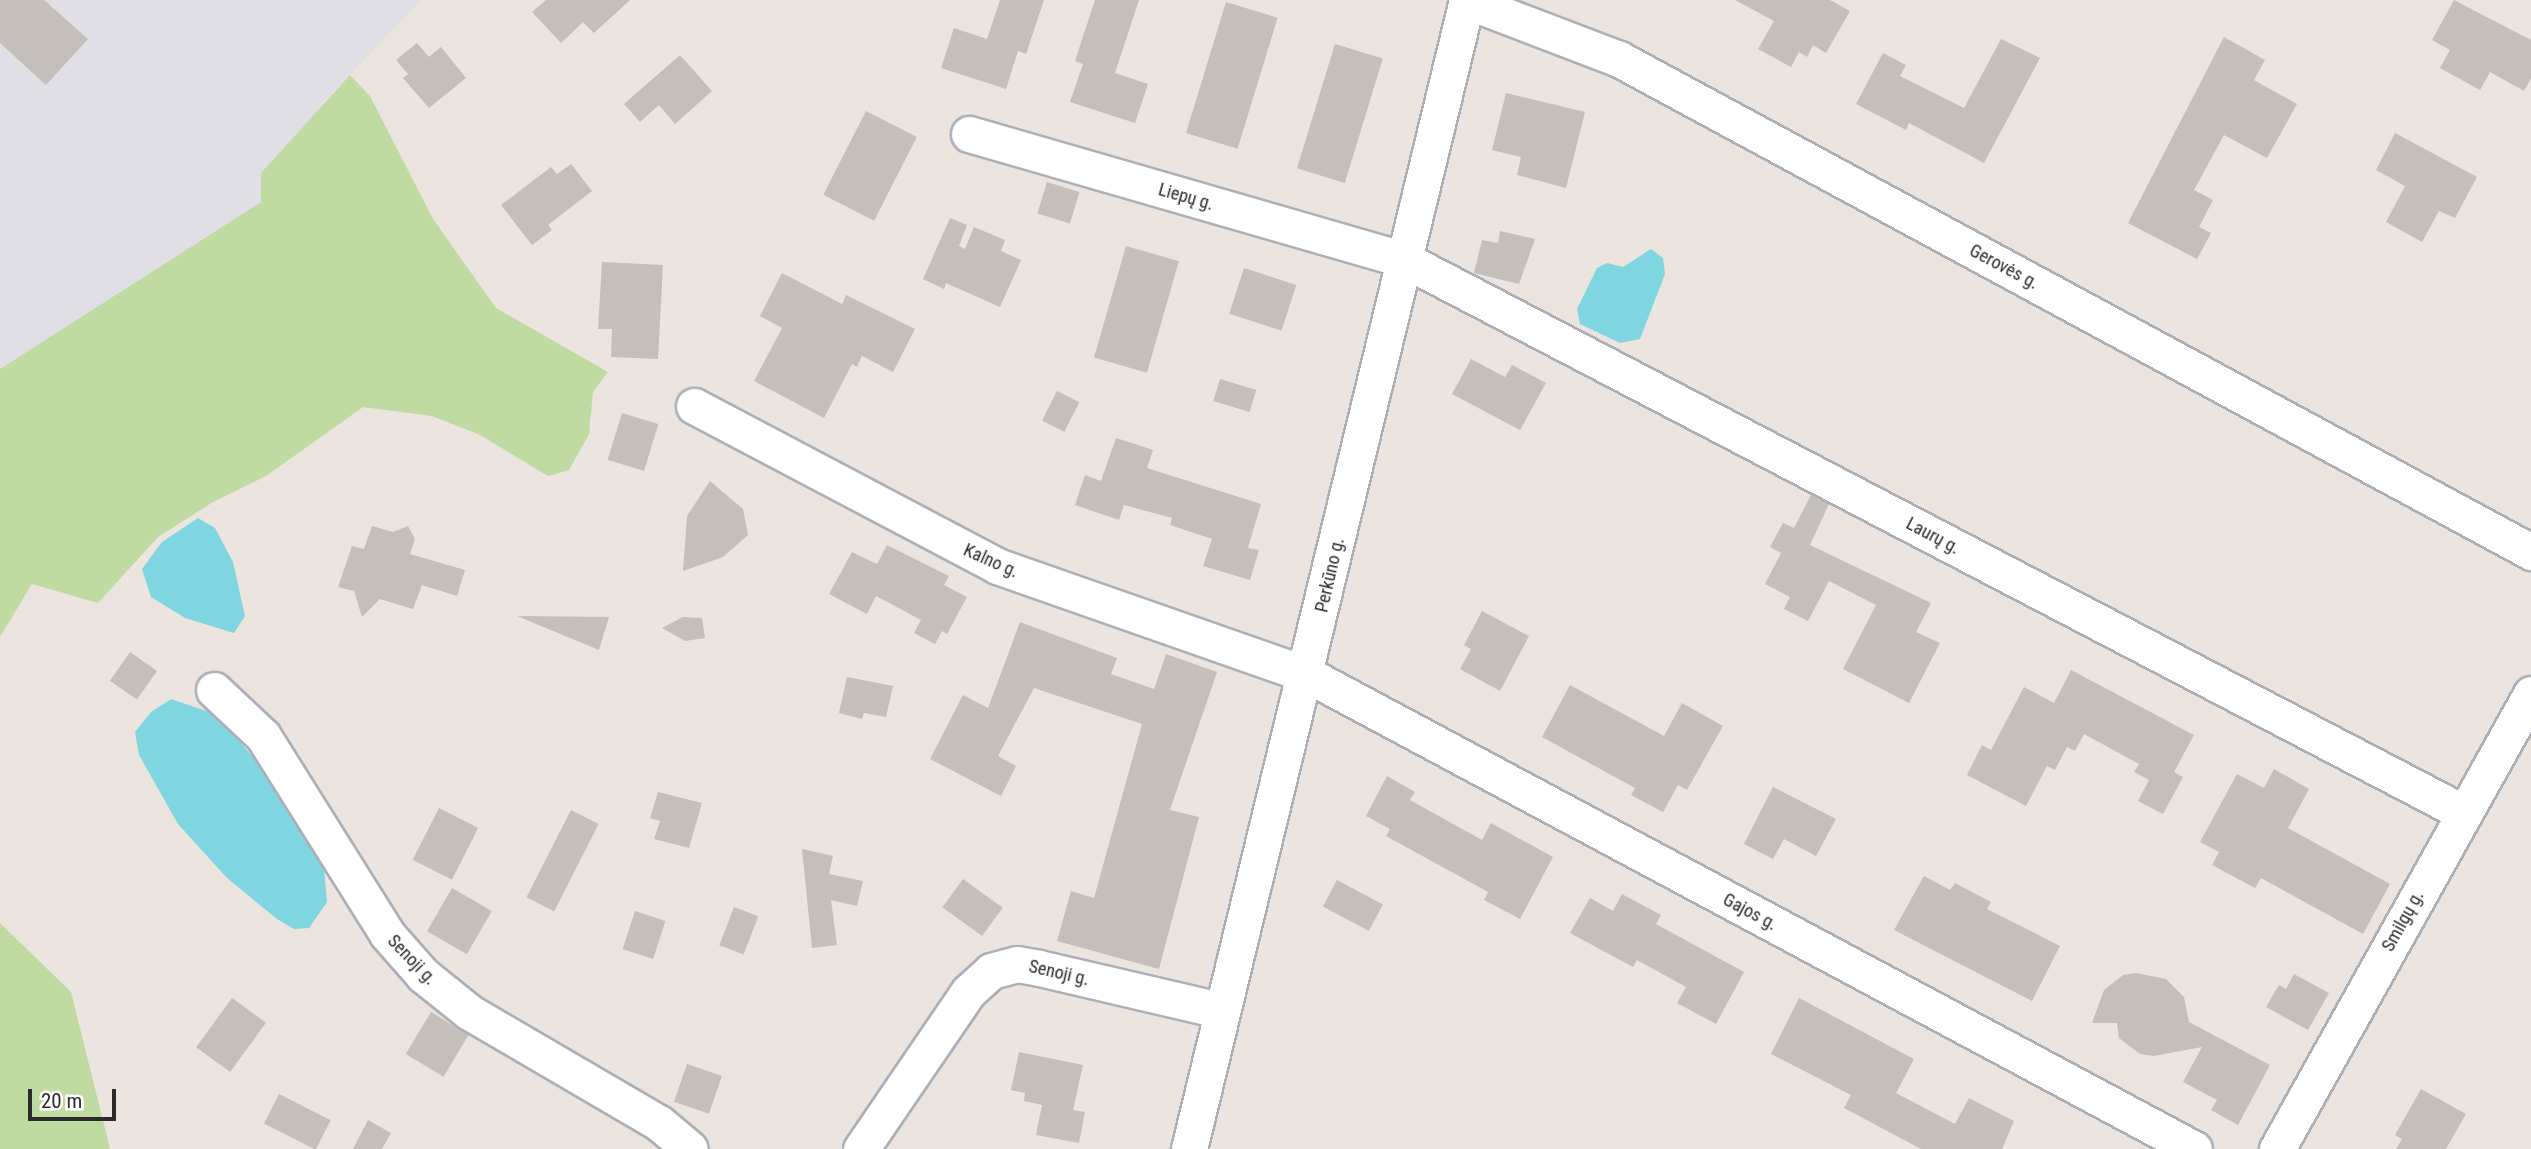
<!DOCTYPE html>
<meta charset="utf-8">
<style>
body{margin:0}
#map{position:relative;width:2531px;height:1149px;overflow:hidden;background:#ebe4df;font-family:"Roboto Condensed",sans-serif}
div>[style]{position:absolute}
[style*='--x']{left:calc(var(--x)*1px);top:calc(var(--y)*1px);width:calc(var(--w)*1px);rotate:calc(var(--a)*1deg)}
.industrial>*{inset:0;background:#e0dfe5}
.green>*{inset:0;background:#bfdba2}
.water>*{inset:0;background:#7fd6e1}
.building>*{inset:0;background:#c4bfba;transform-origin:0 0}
.roads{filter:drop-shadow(2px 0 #acafb6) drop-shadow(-2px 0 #acafb6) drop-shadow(0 2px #acafb6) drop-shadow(0 -2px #acafb6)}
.street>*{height:35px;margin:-17.5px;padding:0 17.5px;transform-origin:17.5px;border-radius:17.5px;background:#fff}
span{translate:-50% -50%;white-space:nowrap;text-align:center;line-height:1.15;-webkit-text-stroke:6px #fff;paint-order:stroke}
.street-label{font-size:18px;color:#2b2b2b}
.scale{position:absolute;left:28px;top:1089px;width:88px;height:32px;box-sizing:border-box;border:4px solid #2b2b2b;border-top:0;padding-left:9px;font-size:21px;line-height:24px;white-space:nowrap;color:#2b2b2b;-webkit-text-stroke:5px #fff;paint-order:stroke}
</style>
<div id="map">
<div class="industrial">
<i style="clip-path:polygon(0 0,421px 0,319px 107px,261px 202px,0 369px)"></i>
</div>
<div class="green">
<i style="clip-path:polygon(350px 75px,370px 96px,433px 219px,496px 308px,608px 372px,593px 392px,589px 434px,569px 470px,548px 476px,480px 435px,432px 416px,363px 407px,266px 476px,213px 502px,158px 537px,98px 603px,32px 584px,0 637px,0 369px,261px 202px,261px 173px)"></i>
<i style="clip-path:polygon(0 923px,71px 992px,110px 1149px,0 1149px)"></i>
</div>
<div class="water">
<i style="clip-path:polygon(1651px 249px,1663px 258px,1665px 274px,1640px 339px,1620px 343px,1580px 324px,1577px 309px,1597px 268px,1607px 263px,1623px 267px)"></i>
<i style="clip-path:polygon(198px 518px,215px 528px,233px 562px,245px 616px,234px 633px,185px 618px,151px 597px,142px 569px,162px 542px)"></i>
<i style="clip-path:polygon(171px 699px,215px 714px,254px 758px,300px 824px,324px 869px,327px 902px,309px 928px,294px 929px,277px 919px,227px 878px,178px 824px,139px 755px,135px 732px,151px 712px)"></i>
</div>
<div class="building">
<i style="clip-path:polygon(0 0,44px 0,88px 39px,46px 85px,0 43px)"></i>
<i style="clip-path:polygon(546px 0,630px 0,594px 33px,583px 22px,561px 43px,532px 12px)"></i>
<i style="clip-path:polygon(1000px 0,1044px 0,1026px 54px,1018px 51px,1006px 89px,941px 68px,954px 28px,987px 39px)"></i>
<i style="clip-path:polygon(1095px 0,1139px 0,1115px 73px,1148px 84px,1135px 123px,1070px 102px,1083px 64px,1075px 61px)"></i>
<i style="clip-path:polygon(1735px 0,1830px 0,1850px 11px,1826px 53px,1813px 45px,1807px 57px,1799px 52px,1791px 67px,1758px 49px,1774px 21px)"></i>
<i style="clip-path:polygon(2454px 0,2531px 40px,2531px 78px,2524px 91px,2490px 72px,2480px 90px,2440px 68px,2450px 50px,2432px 40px)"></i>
<i style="left:1226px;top:2px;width:54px;height:137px;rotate:17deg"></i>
<i style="clip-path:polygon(2224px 37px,2265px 60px,2254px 80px,2297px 104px,2267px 158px,2224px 135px,2194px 190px,2213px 200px,2199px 227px,2211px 233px,2197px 259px,2128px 223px)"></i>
<i style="clip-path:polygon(2001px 39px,2040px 58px,1984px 163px,1909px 123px,1906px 130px,1856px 104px,1883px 53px,1906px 65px,1900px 76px,1964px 108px)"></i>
<i style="clip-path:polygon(417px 43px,429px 57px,441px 47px,466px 78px,429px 108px,403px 78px,408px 74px,396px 60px)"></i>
<i style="left:1335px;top:44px;width:50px;height:130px;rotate:17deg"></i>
<i style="clip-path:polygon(680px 55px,712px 91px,675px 124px,659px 105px,640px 122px,624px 104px)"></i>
<i style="clip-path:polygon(1506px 93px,1585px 112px,1566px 188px,1517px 175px,1521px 157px,1492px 150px)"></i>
<i style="left:866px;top:111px;width:57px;height:94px;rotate:27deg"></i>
<i style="clip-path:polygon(2395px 133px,2477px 177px,2455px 218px,2439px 211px,2422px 242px,2386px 222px,2405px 186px,2376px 170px)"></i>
<i style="clip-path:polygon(571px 164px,592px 191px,548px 225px,552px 230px,532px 245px,501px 205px,551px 167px,557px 174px)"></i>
<i style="left:1047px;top:182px;width:34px;height:33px;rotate:17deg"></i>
<i style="clip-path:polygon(950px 218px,967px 225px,959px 246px,965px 249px,974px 227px,1005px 240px,1001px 251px,1021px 260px,1000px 307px,946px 283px,944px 289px,923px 279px)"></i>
<i style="clip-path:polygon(1500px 231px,1535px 239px,1519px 284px,1474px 273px,1482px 240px,1498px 243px)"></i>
<i style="left:1126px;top:246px;width:55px;height:116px;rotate:16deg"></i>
<i style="clip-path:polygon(602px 262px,663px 265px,658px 359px,611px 357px,612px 329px,598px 329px)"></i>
<i style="left:1244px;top:268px;width:55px;height:48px;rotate:18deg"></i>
<i style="clip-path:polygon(782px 273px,842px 304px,846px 295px,915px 329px,893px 372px,862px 356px,857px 367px,852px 364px,824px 418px,754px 381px,782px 328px,760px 316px)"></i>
<i style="clip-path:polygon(1471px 359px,1505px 377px,1512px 365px,1546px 383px,1520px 430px,1452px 394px)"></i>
<i style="left:1220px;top:379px;width:38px;height:23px;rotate:17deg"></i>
<i style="left:1057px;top:391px;width:25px;height:33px;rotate:27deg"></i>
<i style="left:622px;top:413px;width:38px;height:49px;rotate:17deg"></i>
<i style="clip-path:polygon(1116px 438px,1153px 450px,1147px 468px,1261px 504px,1248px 548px,1259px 550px,1250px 580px,1203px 566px,1212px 539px,1170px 525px,1172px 518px,1124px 505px,1119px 520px,1075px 505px,1085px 475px,1101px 481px)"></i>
<i style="clip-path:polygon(710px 481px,743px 509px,748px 535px,723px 557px,683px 571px,687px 516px)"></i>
<i style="clip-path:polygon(1811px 495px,1829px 504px,1810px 545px,1931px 603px,1916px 632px,1940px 643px,1909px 703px,1843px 669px,1876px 605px,1829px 581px,1808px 621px,1784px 609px,1790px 597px,1765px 584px,1781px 553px,1770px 547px,1783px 523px,1794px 528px)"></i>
<i style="clip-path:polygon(372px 526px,393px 532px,408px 526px,415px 539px,410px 554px,465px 570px,457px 596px,422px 585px,413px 609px,380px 599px,362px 617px,354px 591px,338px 587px,352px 546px,364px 549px)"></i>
<i style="clip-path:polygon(887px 545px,949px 576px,944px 585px,967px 597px,947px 634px,942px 631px,935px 644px,914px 633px,921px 620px,876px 596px,867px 614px,829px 594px,852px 552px,877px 564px)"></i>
<i style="clip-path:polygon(1482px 611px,1529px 636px,1500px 691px,1460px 669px,1471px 649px,1464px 645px)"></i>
<i style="clip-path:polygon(517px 616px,609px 617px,599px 650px)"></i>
<i style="clip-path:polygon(683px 617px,702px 618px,705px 638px,685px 641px,662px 628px)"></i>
<i style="clip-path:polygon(1020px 622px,1117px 658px,1111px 674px,1154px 689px,1166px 654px,1217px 672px,1170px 810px,1199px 817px,1159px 969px,1057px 941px,1071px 891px,1094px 898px,1142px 724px,1034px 688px,998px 756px,1016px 766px,1001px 796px,930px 759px,963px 695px,988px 708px)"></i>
<i style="left:130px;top:652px;width:33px;height:35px;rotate:35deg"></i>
<i style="clip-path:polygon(2071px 670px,2194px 735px,2174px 772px,2183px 777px,2163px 814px,2138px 801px,2149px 780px,2134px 772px,2139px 764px,2084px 734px,2075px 751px,2067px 747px,2055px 770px,2047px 766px,2026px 806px,1967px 775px,1982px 745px,1991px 750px,2024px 687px,2054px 703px)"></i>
<i style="clip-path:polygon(847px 677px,893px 686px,886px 717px,864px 713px,862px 719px,839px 713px)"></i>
<i style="clip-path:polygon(1570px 685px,1664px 736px,1682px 703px,1723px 726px,1687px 790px,1678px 785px,1663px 812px,1631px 795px,1635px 788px,1542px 737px)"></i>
<i style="clip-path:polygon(2274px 769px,2309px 789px,2288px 828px,2390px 884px,2363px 934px,2261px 878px,2255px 888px,2212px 865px,2219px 852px,2200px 842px,2237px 774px,2264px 788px)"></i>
<i style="clip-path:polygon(1387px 776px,1415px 792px,1410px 800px,1482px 840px,1491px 823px,1553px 857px,1520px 919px,1484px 900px,1488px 892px,1386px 836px,1390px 829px,1366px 816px)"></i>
<i style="clip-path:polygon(1773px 787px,1836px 819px,1816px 856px,1784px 839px,1773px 859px,1744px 844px)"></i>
<i style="clip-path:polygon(658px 792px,702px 803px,689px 848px,654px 839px,660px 821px,650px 818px)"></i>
<i style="left:439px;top:808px;width:44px;height:58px;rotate:27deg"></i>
<i style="left:571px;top:810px;width:31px;height:98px;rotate:27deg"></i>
<i style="clip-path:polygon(802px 849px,833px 856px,829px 874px,863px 881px,857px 906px,831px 900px,837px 945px,812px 948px)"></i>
<i style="clip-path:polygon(1924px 876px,1950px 890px,1955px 883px,1991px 902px,1987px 909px,2060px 946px,2032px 1001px,1894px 930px)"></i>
<i style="left:963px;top:879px;width:49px;height:35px;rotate:36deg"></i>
<i style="left:1337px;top:880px;width:52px;height:30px;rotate:28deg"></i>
<i style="left:452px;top:888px;width:46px;height:50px;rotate:30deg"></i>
<i style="clip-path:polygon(1622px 894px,1661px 915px,1656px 924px,1744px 972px,1716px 1024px,1677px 1003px,1686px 987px,1637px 960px,1633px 967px,1570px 933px,1590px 898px,1613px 911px)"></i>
<i style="left:734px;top:907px;width:26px;height:41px;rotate:21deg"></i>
<i style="left:635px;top:911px;width:32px;height:40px;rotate:18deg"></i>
<i style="clip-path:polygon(2136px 973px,2166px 979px,2184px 997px,2189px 1022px,2270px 1065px,2238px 1125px,2211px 1110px,2217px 1100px,2183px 1082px,2202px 1047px,2154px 1056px,2140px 1054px,2119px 1038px,2117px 1023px,2092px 1023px,2104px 990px,2123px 975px)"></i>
<i style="clip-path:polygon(2294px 974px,2329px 993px,2308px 1030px,2266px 1007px,2279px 985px,2286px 989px)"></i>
<i style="left:232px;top:998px;width:42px;height:61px;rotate:36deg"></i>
<i style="clip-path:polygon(1799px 998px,1914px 1059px,1896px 1093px,1955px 1124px,1969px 1098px,2014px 1121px,2002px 1149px,1921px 1149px,1844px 1108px,1851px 1095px,1771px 1054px)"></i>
<i style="left:431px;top:1012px;width:44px;height:49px;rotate:31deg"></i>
<i style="clip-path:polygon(1019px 1052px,1083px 1065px,1073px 1110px,1085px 1112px,1079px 1143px,1036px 1135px,1042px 1105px,1024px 1101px,1025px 1093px,1011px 1090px)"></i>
<i style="left:687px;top:1064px;width:37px;height:40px;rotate:19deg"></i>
<i style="clip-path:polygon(2421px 1089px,2466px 1114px,2446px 1149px,2396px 1149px,2402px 1139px,2395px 1135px)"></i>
<i style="left:279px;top:1094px;width:58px;height:33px;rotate:27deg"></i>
<i style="clip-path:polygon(368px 1120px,391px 1133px,382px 1149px,353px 1149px)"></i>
</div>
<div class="roads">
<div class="street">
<i style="--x:1467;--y:1;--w:163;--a:20.9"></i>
<i style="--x:1619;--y:59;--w:1037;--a:28.39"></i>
<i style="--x:969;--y:134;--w:452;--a:16.1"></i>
<i style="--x:1403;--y:259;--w:1195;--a:27.57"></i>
<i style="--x:694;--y:406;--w:343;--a:27.8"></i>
<i style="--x:997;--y:566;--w:327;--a:19.3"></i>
<i style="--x:1306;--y:674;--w:1007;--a:28.14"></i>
<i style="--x:214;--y:690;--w:67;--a:43.2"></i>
<i style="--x:263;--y:736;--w:234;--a:57.9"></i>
<i style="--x:387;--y:934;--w:55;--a:48.7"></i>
<i style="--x:423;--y:975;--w:59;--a:38.8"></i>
<i style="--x:469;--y:1012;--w:220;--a:30.3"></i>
<i style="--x:659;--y:1123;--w:40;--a:40"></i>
<i style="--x:861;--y:1149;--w:190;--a:-55.7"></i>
<i style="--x:968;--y:992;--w:31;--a:-42"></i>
<i style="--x:991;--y:971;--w:27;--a:-15"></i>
<i style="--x:1017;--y:964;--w:22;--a:10"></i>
<i style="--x:1039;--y:968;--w:186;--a:13.1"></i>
<i style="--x:1189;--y:1149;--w:1182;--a:-76.4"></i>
<i style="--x:2277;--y:1149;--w:521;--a:-60.83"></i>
</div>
</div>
<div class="street-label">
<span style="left:1186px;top:197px;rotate:16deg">Liepų g.</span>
<span style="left:2004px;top:267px;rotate:28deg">Gerovės g.</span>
<span style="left:1933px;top:536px;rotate:28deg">Laurų g.</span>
<span style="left:991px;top:561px;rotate:24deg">Kalno g.</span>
<span style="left:1330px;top:575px;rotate:-77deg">Perkūno g.</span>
<span style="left:1750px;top:912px;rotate:28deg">Gajos g.</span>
<span style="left:2403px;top:921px;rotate:-61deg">Smilgų g.</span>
<span style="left:412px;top:960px;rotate:46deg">Senoji g.</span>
<span style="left:1059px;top:973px;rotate:13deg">Senoji g.</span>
</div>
<div class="scale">20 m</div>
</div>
